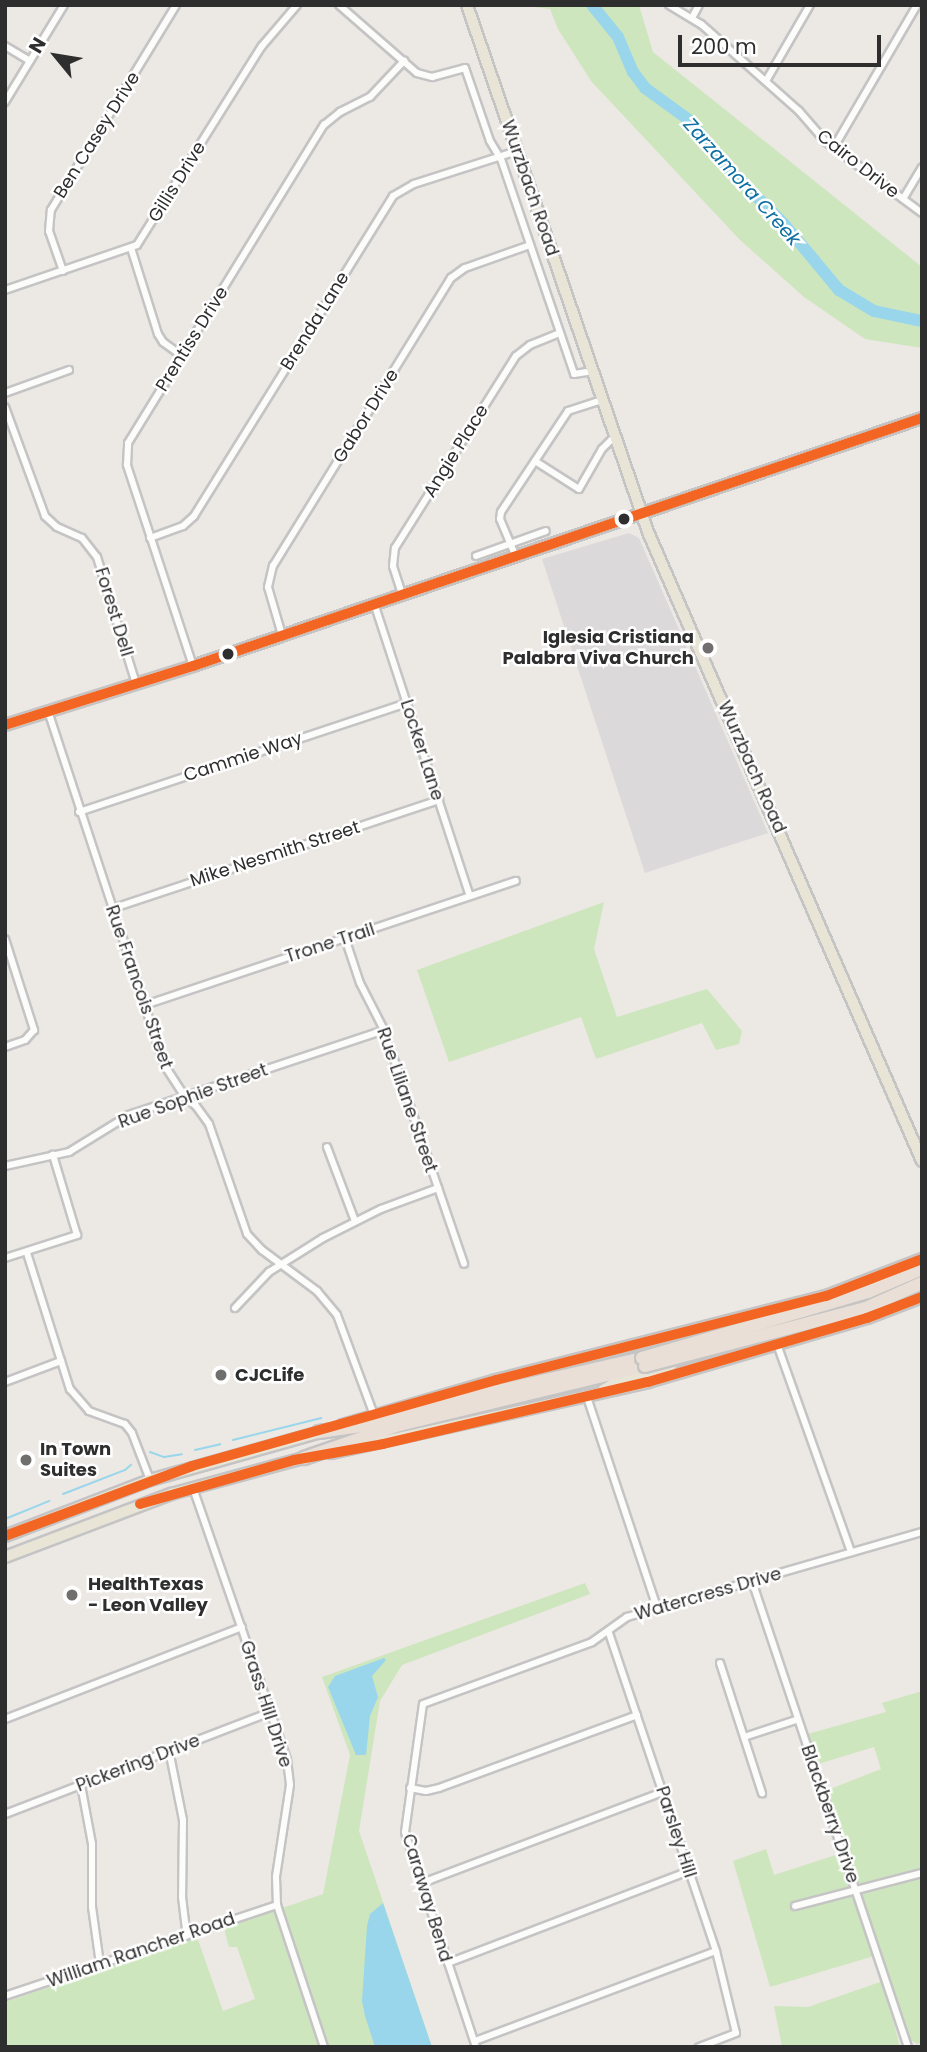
<!DOCTYPE html>
<style>
body{margin:0}
#map{position:relative;width:927px;height:2052px;overflow:hidden;background:#ece8e4;font-family:Poppins,sans-serif}
div>[style]{position:absolute}
[style*='--x']{left:calc(var(--x)*1px);top:calc(var(--y)*1px);width:calc(var(--w)*1px);rotate:calc(var(--a)*1deg)}
.industrial>*{inset:0;background:#dcd9db}
.green>*{inset:0;background:#cee6be}
.water>*{inset:0;background:#99d6ec}
.stream>*{height:2px;margin:-1px;padding:0 1px;transform-origin:1px;border-radius:1px;background:#99d6ec}
.river>*{height:12px;margin:-6px;padding:0 6px;transform-origin:6px;border-radius:6px;background:#99d6ec}
.roads{filter:drop-shadow(2px 0 #c5c4c5) drop-shadow(-2px 0 #c5c4c5) drop-shadow(0 2px #c5c4c5) drop-shadow(0 -2px #c5c4c5)}
.street>*{height:6px;margin:-3px;padding:0 3px;transform-origin:3px;border-radius:3px;background:#fcfcfb}
.secondary>*{height:10px;margin:-5px;padding:0 5px;transform-origin:5px;border-radius:5px;background:#fcfcfb}
.primary>*{height:10px;margin:-5px;padding:0 5px;transform-origin:5px;border-radius:5px;background:#e8e4d6}
.highway>*{height:12px;margin:-6px;padding:0 6px;transform-origin:6px;border-radius:6px;background:#eadfd6}
.bridges{filter:drop-shadow(2px 0 #c6c5c4) drop-shadow(-2px 0 #c6c5c4) drop-shadow(0 2px #c6c5c4) drop-shadow(0 -2px #c6c5c4)}
.highway-bridge>*{height:12px;margin:-6px;padding:0 6px;transform-origin:6px;border-radius:6px;background:#eadfd6}
.bus-1>*{height:10px;margin:-5px;padding:0 5px;transform-origin:5px;border-radius:5px;background:#f26522}
.dots>*{width:19px;height:19px;translate:-50% -50%;box-sizing:border-box;border:4px solid #fff;border-radius:50%}
span{translate:-50% -50%;white-space:nowrap;text-align:center;line-height:1.15;-webkit-text-stroke:5px #fff;paint-order:stroke}
.street-label{font-size:18px;color:#2e2e2e}
.poi-label{font-size:18px;color:#2e2e2e;font-weight:700}
.right{translate:-100% -50%;text-align:right}
.left{translate:0 -50%;text-align:left}
.water-label{font-size:19px;color:#0d6fa3;font-style:italic}
.frame{position:absolute;inset:0;border:7px solid #2e2e2e;pointer-events:none}
.north{position:absolute;left:21px;top:21px;width:70px;height:70px;-webkit-text-stroke:5px #fff;paint-order:stroke;rotate:300deg;font-size:19px;font-weight:700;line-height:28px;text-align:center;color:#2e2e2e}
.north::after{content:'';display:block;margin:auto;width:24px;height:32px;background:#2e2e2e;clip-path:polygon(50% 0,100% 100%,50% 72%,0 100%)}
.scale{position:absolute;left:678px;top:35px;width:203px;height:32px;box-sizing:border-box;border:4px solid #2e2e2e;border-top:0;padding-left:9px;font-size:21px;line-height:24px;white-space:nowrap;color:#2e2e2e;-webkit-text-stroke:5px #fff;paint-order:stroke}
</style>
<div id="map">
<div class="industrial">
<i style="clip-path:polygon(629px 533px,639px 538px,768px 833px,645px 873px,542px 559px)"></i>
</div>
<div class="green">
<i style="clip-path:polygon(518px 5px,639px 5px,653px 52px,922px 267px,922px 348px,865px 339px,804px 297px,740px 240px,591px 81px,558px 29px,550px 9px)"></i>
<i style="clip-path:polygon(604px 902px,594px 949px,617px 1017px,707px 989px,742px 1031px,739px 1044px,716px 1050px,702px 1023px,596px 1059px,581px 1017px,449px 1062px,417px 970px)"></i>
<i style="clip-path:polygon(585px 1583px,590px 1594px,402px 1665px,380px 1701px,359px 1831px,432px 2047px,5px 2047px,5px 2002px,197px 1937px,223px 2011px,255px 1999px,237px 1947px,229px 1947px,224px 1928px,323px 1894px,350px 1755px,322px 1677px)"></i>
<i style="clip-path:polygon(922px 1691px,922px 2042px,918px 2044px,910px 2040px,881px 1954px,770px 1987px,733px 1861px,766px 1849px,774px 1875px,845px 1852px,825px 1791px,881px 1769px,874px 1747px,815px 1765px,804px 1735px,886px 1712px,882px 1703px)"></i>
<i style="clip-path:polygon(883px 1981px,900px 2047px,782px 2047px,774px 2006px,808px 2007px)"></i>
</div>
<div class="water">
<i style="clip-path:polygon(384px 1658px,386px 1660px,372px 1676px,378px 1697px,370px 1716px,366px 1755px,356px 1755px,328px 1687px,335px 1676px)"></i>
<i style="clip-path:polygon(383px 1903px,432px 2047px,375px 2047px,365px 2016px,362px 2001px,367px 1926px,370px 1914px)"></i>
</div>
<div class="stream">
<i style="--x:233;--y:1440;--w:91;--a:-14"></i>
<i style="--x:195;--y:1450;--w:26;--a:-13"></i>
<i style="--x:150;--y:1452;--w:15;--a:20"></i>
<i style="--x:164;--y:1457;--w:18;--a:-9"></i>
<i style="--x:63;--y:1494;--w:66;--a:-21.2"></i>
<i style="--x:125;--y:1470;--w:8;--a:-40"></i>
<i style="--x:5;--y:1519;--w:48;--a:-22.2"></i>
</div>
<div class="river">
<i style="--x:592;--y:5;--w:41;--a:50.9"></i>
<i style="--x:618;--y:37;--w:38;--a:67"></i>
<i style="--x:633;--y:72;--w:20;--a:53"></i>
<i style="--x:645;--y:88;--w:54;--a:36"></i>
<i style="--x:689;--y:120;--w:58;--a:51.3"></i>
<i style="--x:725;--y:165;--w:83;--a:45"></i>
<i style="--x:784;--y:224;--w:86;--a:50.2"></i>
<i style="--x:839;--y:290;--w:41;--a:31"></i>
<i style="--x:874;--y:311;--w:49;--a:11.8"></i>
</div>
<div class="roads">
<div class="street">
<i style="--x:339;--y:5;--w:103;--a:41.1"></i>
<i style="--x:417;--y:73;--w:16;--a:15"></i>
<i style="--x:432;--y:77;--w:34;--a:-15"></i>
<i style="--x:465;--y:68;--w:77;--a:71.1"></i>
<i style="--x:490;--y:141;--w:21;--a:59"></i>
<i style="--x:501;--y:159;--w:227;--a:71.2"></i>
<i style="--x:574;--y:374;--w:18;--a:-9"></i>
<i style="--x:669;--y:5;--w:37;--a:31"></i>
<i style="--x:701;--y:24;--w:131;--a:41.6"></i>
<i style="--x:799;--y:111;--w:40;--a:49"></i>
<i style="--x:825;--y:141;--w:121;--a:36.6"></i>
<i style="--x:692;--y:18;--w:15;--a:-62"></i>
<i style="--x:5;--y:46;--w:29;--a:31"></i>
<i style="--x:766;--y:81;--w:88;--a:-59.9"></i>
<i style="--x:5;--y:102;--w:114;--a:-58.7"></i>
<i style="--x:834;--y:147;--w:164;--a:-59.7"></i>
<i style="--x:903;--y:199;--w:37;--a:-59"></i>
<i style="--x:131;--y:248;--w:90;--a:72.6"></i>
<i style="--x:158;--y:334;--w:9;--a:58"></i>
<i style="--x:163;--y:342;--w:24;--a:36"></i>
<i style="--x:63;--y:271;--w:42;--a:-109.3"></i>
<i style="--x:49;--y:231;--w:21;--a:-85"></i>
<i style="--x:51;--y:210;--w:240;--a:-58.6"></i>
<i style="--x:5;--y:290;--w:139;--a:-18.8"></i>
<i style="--x:137;--y:245;--w:235;--a:-57.9"></i>
<i style="--x:262;--y:46;--w:54;--a:-49.5"></i>
<i style="--x:5;--y:393;--w:68;--a:-19.8"></i>
<i style="--x:5;--y:407;--w:116;--a:69.8"></i>
<i style="--x:45;--y:516;--w:16;--a:43"></i>
<i style="--x:57;--y:527;--w:27;--a:24"></i>
<i style="--x:82;--y:538;--w:24;--a:52"></i>
<i style="--x:97;--y:557;--w:133;--a:72.9"></i>
<i style="--x:535;--y:461;--w:52;--a:32.5"></i>
<i style="--x:579;--y:489;--w:46;--a:-60.1"></i>
<i style="--x:602;--y:449;--w:18;--a:-45"></i>
<i style="--x:150;--y:538;--w:35;--a:-20"></i>
<i style="--x:183;--y:526;--w:15;--a:-42"></i>
<i style="--x:194;--y:516;--w:377;--a:-58.1"></i>
<i style="--x:393;--y:196;--w:24;--a:-30"></i>
<i style="--x:414;--y:184;--w:108;--a:-17.8"></i>
<i style="--x:476;--y:556;--w:74;--a:-19.7"></i>
<i style="--x:516;--y:557;--w:41;--a:-112.8"></i>
<i style="--x:500;--y:519;--w:7;--a:-82"></i>
<i style="--x:501;--y:512;--w:121;--a:-56.4"></i>
<i style="--x:568;--y:411;--w:36;--a:-18"></i>
<i style="--x:402;--y:594;--w:29;--a:-108"></i>
<i style="--x:393;--y:566;--w:18;--a:-84"></i>
<i style="--x:395;--y:548;--w:227;--a:-57.8"></i>
<i style="--x:516;--y:356;--w:18;--a:-38"></i>
<i style="--x:530;--y:345;--w:32;--a:-22"></i>
<i style="--x:374;--y:603;--w:308;--a:71.9"></i>
<i style="--x:282;--y:635;--w:50;--a:-106.3"></i>
<i style="--x:268;--y:587;--w:22;--a:-77"></i>
<i style="--x:273;--y:566;--w:339;--a:-58.3"></i>
<i style="--x:451;--y:278;--w:17;--a:-36"></i>
<i style="--x:465;--y:268;--w:69;--a:-19.5"></i>
<i style="--x:193;--y:666;--w:212;--a:-108.2"></i>
<i style="--x:127;--y:465;--w:22;--a:-87"></i>
<i style="--x:128;--y:443;--w:374;--a:-58.4"></i>
<i style="--x:324;--y:125;--w:21;--a:-39"></i>
<i style="--x:340;--y:112;--w:34;--a:-27"></i>
<i style="--x:370;--y:97;--w:50;--a:-46.6"></i>
<i style="--x:48;--y:711;--w:374;--a:71.8"></i>
<i style="--x:165;--y:1066;--w:37;--a:57"></i>
<i style="--x:185;--y:1097;--w:14;--a:39"></i>
<i style="--x:196;--y:1106;--w:22;--a:54"></i>
<i style="--x:209;--y:1124;--w:116;--a:70.9"></i>
<i style="--x:247;--y:1234;--w:22;--a:47"></i>
<i style="--x:262;--y:1250;--w:69;--a:36.7"></i>
<i style="--x:317;--y:1291;--w:31;--a:50"></i>
<i style="--x:337;--y:1315;--w:107;--a:69.7"></i>
<i style="--x:79;--y:812;--w:346;--a:-18.4"></i>
<i style="--x:111;--y:909;--w:346;--a:-18.4"></i>
<i style="--x:345;--y:938;--w:47;--a:71.6"></i>
<i style="--x:360;--y:983;--w:53;--a:62.9"></i>
<i style="--x:384;--y:1030;--w:247;--a:71.1"></i>
<i style="--x:5;--y:939;--w:96;--a:72.3"></i>
<i style="--x:34;--y:1030;--w:13;--a:132"></i>
<i style="--x:25;--y:1040;--w:21;--a:161"></i>
<i style="--x:145;--y:1005;--w:391;--a:-18.5"></i>
<i style="--x:327;--y:1147;--w:79;--a:69.3"></i>
<i style="--x:5;--y:1166;--w:66;--a:-12.3"></i>
<i style="--x:69;--y:1152;--w:70;--a:-31.7"></i>
<i style="--x:129;--y:1115;--w:269;--a:-18.4"></i>
<i style="--x:27;--y:1253;--w:143;--a:72.5"></i>
<i style="--x:70;--y:1389;--w:29;--a:49"></i>
<i style="--x:89;--y:1411;--w:38;--a:20"></i>
<i style="--x:125;--y:1424;--w:11;--a:52"></i>
<i style="--x:132;--y:1433;--w:50;--a:69"></i>
<i style="--x:5;--y:1258;--w:76;--a:-17.7"></i>
<i style="--x:77;--y:1235;--w:84;--a:-106.7"></i>
<i style="--x:235;--y:1308;--w:50;--a:-46.6"></i>
<i style="--x:269;--y:1272;--w:64;--a:-32.2"></i>
<i style="--x:323;--y:1238;--w:65;--a:-26.6"></i>
<i style="--x:381;--y:1209;--w:61;--a:-20.2"></i>
<i style="--x:777;--y:1344;--w:221;--a:70.4"></i>
<i style="--x:5;--y:1382;--w:60;--a:-20.6"></i>
<i style="--x:587;--y:1397;--w:221;--a:71.6"></i>
<i style="--x:193;--y:1488;--w:288;--a:70.9"></i>
<i style="--x:287;--y:1760;--w:25;--a:83"></i>
<i style="--x:290;--y:1785;--w:93;--a:98.7"></i>
<i style="--x:276;--y:1877;--w:28;--a:88"></i>
<i style="--x:277;--y:1905;--w:150;--a:71.7"></i>
<i style="--x:752;--y:1581;--w:491;--a:71.5"></i>
<i style="--x:609;--y:1633;--w:336;--a:71.4"></i>
<i style="--x:716;--y:1951;--w:84;--a:76.3"></i>
<i style="--x:736;--y:2033;--w:40;--a:159"></i>
<i style="--x:720;--y:1663;--w:137;--a:72.1"></i>
<i style="--x:5;--y:1719;--w:254;--a:-21.2"></i>
<i style="--x:744;--y:1737;--w:55;--a:-18.1"></i>
<i style="--x:169;--y:1750;--w:71;--a:78.7"></i>
<i style="--x:183;--y:1820;--w:77;--a:90.7"></i>
<i style="--x:182;--y:1897;--w:39;--a:83"></i>
<i style="--x:81;--y:1785;--w:60;--a:79.4"></i>
<i style="--x:92;--y:1844;--w:63;--a:90"></i>
<i style="--x:92;--y:1907;--w:58;--a:82"></i>
<i style="--x:410;--y:1788;--w:16;--a:11"></i>
<i style="--x:426;--y:1791;--w:13;--a:-13"></i>
<i style="--x:439;--y:1788;--w:211;--a:-20.2"></i>
<i style="--x:5;--y:1814;--w:285;--a:-21"></i>
<i style="--x:422;--y:1883;--w:258;--a:-20.7"></i>
<i style="--x:795;--y:1906;--w:131;--a:-14.6"></i>
<i style="--x:448;--y:1963;--w:258;--a:-20.9"></i>
<i style="--x:5;--y:1996;--w:287;--a:-18.5"></i>
<i style="--x:475;--y:2041;--w:257;--a:-20.5"></i>
<i style="--x:476;--y:2047;--w:226;--a:-108.3"></i>
<i style="--x:405;--y:1832;--w:129;--a:-82"></i>
<i style="--x:423;--y:1704;--w:180;--a:-20.1"></i>
<i style="--x:592;--y:1642;--w:43;--a:-35.5"></i>
<i style="--x:627;--y:1617;--w:307;--a:-16.1"></i>
</div>
<div class="secondary">
<i style="--x:5;--y:725;--w:197;--a:-17.4"></i>
<i style="--x:193;--y:666;--w:770;--a:-18.79"></i>
</div>
<div class="primary">
<i style="--x:467;--y:5;--w:557;--a:71.04"></i>
<i style="--x:648;--y:532;--w:686;--a:66.46"></i>
<i style="--x:603;--y:1390;--w:14;--a:-30"></i>
<i style="--x:615;--y:1383;--w:56;--a:-16.5"></i>
<i style="--x:669;--y:1367;--w:6;--a:-45"></i>
<i style="--x:673;--y:1363;--w:9;--a:-90"></i>
<i style="--x:343;--y:1425;--w:159;--a:-16.4"></i>
<i style="--x:496;--y:1380;--w:341;--a:-14.3"></i>
<i style="--x:826;--y:1296;--w:103;--a:-21.1"></i>
<i style="--x:331;--y:1453;--w:325;--a:-12.6"></i>
<i style="--x:648;--y:1382;--w:228;--a:-16.3"></i>
<i style="--x:867;--y:1318;--w:59;--a:-20.9"></i>
<i style="--x:5;--y:1536;--w:155;--a:-21.1"></i>
<i style="--x:150;--y:1480;--w:181;--a:-15.7"></i>
<i style="--x:5;--y:1557;--w:178;--a:-20.8"></i>
<i style="--x:171;--y:1494;--w:145;--a:-15.2"></i>
</div>
<div class="highway">
<i style="--x:319;--y:1432;--w:49;--a:-8.1"></i>
<i style="--x:368;--y:1425;--w:133;--a:-14.8"></i>
<i style="--x:497;--y:1391;--w:149;--a:-12.8"></i>
<i style="--x:304;--y:1458;--w:101;--a:-19.2"></i>
<i style="--x:399;--y:1425;--w:253;--a:-13.5"></i>
</div>
</div>
<div class="bridges">
<div class="highway-bridge">
<i style="--x:642;--y:1358;--w:235;--a:-16.3"></i>
<i style="--x:868;--y:1292;--w:59;--a:-23.1"></i>
<i style="--x:645;--y:1366;--w:228;--a:-14.7"></i>
<i style="--x:866;--y:1308;--w:61;--a:-24.1"></i>
</div>
</div>
<div class="bus-1">
<i style="--x:5;--y:725;--w:197;--a:-17.4"></i>
<i style="--x:193;--y:666;--w:770;--a:-18.79"></i>
<i style="--x:140;--y:1504;--w:160;--a:-15.9"></i>
<i style="--x:294;--y:1460;--w:90;--a:-10.2"></i>
<i style="--x:383;--y:1444;--w:272;--a:-13.2"></i>
<i style="--x:648;--y:1382;--w:228;--a:-16.3"></i>
<i style="--x:867;--y:1318;--w:59;--a:-20.9"></i>
<i style="--x:5;--y:1536;--w:200;--a:-20.5"></i>
<i style="--x:192;--y:1466;--w:316;--a:-15.8"></i>
<i style="--x:496;--y:1380;--w:341;--a:-14.3"></i>
<i style="--x:826;--y:1296;--w:103;--a:-21.1"></i>
</div>
<div class="dots">
<i style="left:624px;top:519px;background:#2e2e2e"></i>
<i style="left:708px;top:648px;background:#706f6e"></i>
<i style="left:228px;top:654px;background:#2e2e2e"></i>
<i style="left:221px;top:1375px;background:#706f6e"></i>
<i style="left:26px;top:1460px;background:#706f6e"></i>
<i style="left:72px;top:1595px;background:#706f6e"></i>
</div>
<div class="street-label">
<span style="left:97px;top:135px;rotate:-58deg">Ben Casey Drive</span>
<span style="left:858px;top:164px;rotate:38deg">Cairo Drive</span>
<span style="left:177px;top:182px;rotate:-58deg">Gillis Drive</span>
<span style="left:530px;top:188px;rotate:71deg">Wurzbach Road</span>
<span style="left:315px;top:321px;rotate:-58deg">Brenda Lane</span>
<span style="left:192px;top:339px;rotate:-58deg">Prentiss Drive</span>
<span style="left:366px;top:416px;rotate:-58deg">Gabor Drive</span>
<span style="left:456px;top:451px;rotate:-58deg">Angie Place</span>
<span style="left:114px;top:612px;rotate:73deg">Forest Dell</span>
<span style="left:422px;top:750px;rotate:72deg">Locker Lane</span>
<span style="left:243px;top:757px;rotate:-18deg">Cammie Way</span>
<span style="left:752px;top:767px;rotate:66deg">Wurzbach Road</span>
<span style="left:275px;top:854px;rotate:-18deg">Mike Nesmith Street</span>
<span style="left:330px;top:943px;rotate:-18deg">Trone Trail</span>
<span style="left:139px;top:987px;rotate:71deg">Rue Francois Street</span>
<span style="left:193px;top:1096px;rotate:-20deg">Rue Sophie Street</span>
<span style="left:407px;top:1100px;rotate:71deg">Rue Liliane Street</span>
<span style="left:708px;top:1594px;rotate:-16deg">Watercress Drive</span>
<span style="left:266px;top:1704px;rotate:72deg">Grass Hill Drive</span>
<span style="left:138px;top:1763px;rotate:-21deg">Pickering Drive</span>
<span style="left:830px;top:1814px;rotate:71deg">Blackberry Drive</span>
<span style="left:676px;top:1832px;rotate:72deg">Parsley Hill</span>
<span style="left:427px;top:1898px;rotate:73deg">Caraway Bend</span>
<span style="left:141px;top:1950px;rotate:-19deg">William Rancher Road</span>
</div>
<div class="poi-label">
<span class="right" style="left:694px;top:648px">Iglesia Cristiana<br>Palabra Viva Church</span>
<span class="left" style="left:235px;top:1375px">CJCLife</span>
<span class="left" style="left:40px;top:1460px">In Town<br>Suites</span>
<span class="left" style="left:88px;top:1595px">HealthTexas<br>- Leon Valley</span>
</div>
<div class="water-label">
<span style="left:742px;top:182px;rotate:48deg">Zarzamora Creek</span>
</div>
<div class="frame"></div>
<div class="north">N</div>
<div class="scale">200 m</div>
</div>
